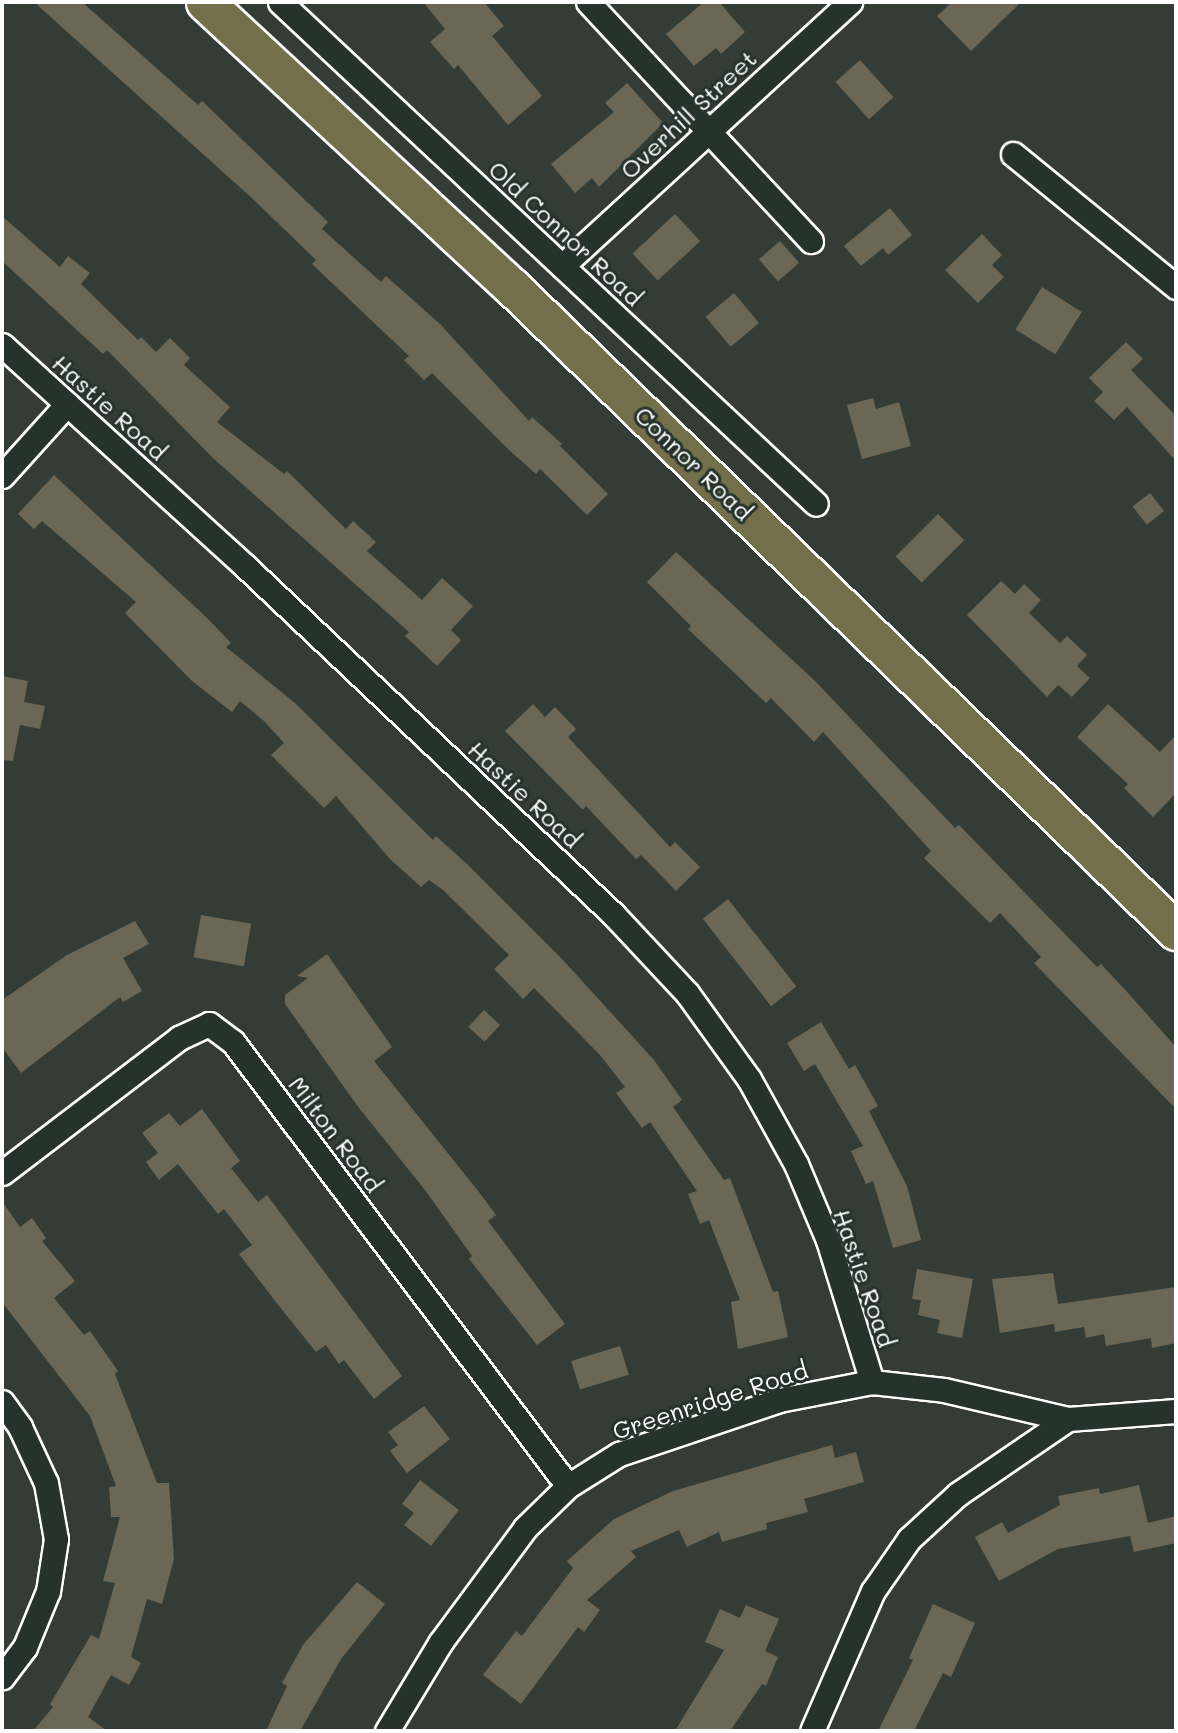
<!DOCTYPE html>
<style>
body{margin:0}
#map{position:relative;width:1178px;height:1733px;overflow:hidden;background:#343d35;font-family:Mali,sans-serif}
div>[style]{position:absolute}
[style*='--x']{left:calc(var(--x)*1px);top:calc(var(--y)*1px);width:calc(var(--w)*1px);rotate:calc(var(--a)*1deg)}
.building>*{inset:0;background:#6b6754;transform-origin:0 0}
.roads{filter:drop-shadow(2px 0 #fff) drop-shadow(-2px 0 #fff) drop-shadow(0 2px #fff) drop-shadow(0 -2px #fff)}
.minor>*{height:23px;margin:-11.5px;padding:0 11.5px;transform-origin:11.5px;border-radius:11.5px;background:#26332d}
.primary>*{height:37px;margin:-18.5px;padding:0 18.5px;transform-origin:18.5px;border-radius:18.5px;background:#726f4a}
span{translate:-50% -50%;white-space:nowrap;text-align:center;line-height:1.15;-webkit-text-stroke:6px #26332d;paint-order:stroke}
.street-label{font-size:24px;color:#fff}
.frame{position:absolute;inset:0;border:4px solid #fff;pointer-events:none}
</style>
<div id="map">
<div class="building">
<i style="clip-path:polygon(34px 2px,82px 2px,198px 105px,202px 101px,328px 222px,322px 229px,381px 282px,386px 276px,440px 324px,529px 421px,532px 417px,562px 444px,560px 446px,608px 494px,587px 515px,540px 469px,536px 474px,507px 448px,432px 373px,424px 380px,404px 360px,409px 356px,312px 264px,316px 260px,254px 200px)"></i>
<i style="clip-path:polygon(423px 2px,484px 2px,504px 26px,492px 36px,542px 96px,508px 125px,458px 65px,454px 69px,430px 42px,445px 29px)"></i>
<i style="clip-path:polygon(704px 2px,719px 2px,745px 32px,721px 54px,716px 48px,694px 66px,666px 34px)"></i>
<i style="clip-path:polygon(952px 2px,1021px 2px,971px 51px,937px 16px)"></i>
<i style="left:860px;top:60px;width:50px;height:33px;rotate:48deg"></i>
<i style="clip-path:polygon(627px 83px,663px 123px,599px 187px,592px 178px,575px 193px,551px 164px,614px 112px,605px 103px)"></i>
<i style="clip-path:polygon(890px 208px,912px 235px,888px 255px,883px 248px,861px 266px,844px 246px)"></i>
<i style="left:675px;top:214px;width:37px;height:58px;rotate:47deg"></i>
<i style="clip-path:polygon(2px 216px,60px 267px,68px 256px,90px 273px,81px 284px,138px 340px,141px 337px,156px 352px,170px 338px,190px 358px,184px 365px,230px 407px,217px 422px,284px 474px,287px 471px,346px 529px,353px 521px,376px 542px,367px 551px,422px 600px,442px 578px,473px 606px,451px 630px,461px 640px,437px 666px,405px 636px,409px 632px,213px 458px,107px 350px,103px 354px,2px 261px)"></i>
<i style="clip-path:polygon(982px 234px,1002px 255px,992px 265px,1004px 277px,978px 303px,945px 270px)"></i>
<i style="left:780px;top:241px;width:29px;height:28px;rotate:49deg"></i>
<i style="left:1042px;top:287px;width:47px;height:50px;rotate:32deg"></i>
<i style="left:734px;top:293px;width:39px;height:37px;rotate:50deg"></i>
<i style="clip-path:polygon(1126px 342px,1143px 359px,1131px 370px,1176px 416px,1176px 461px,1127px 407px,1114px 420px,1094px 401px,1103px 392px,1089px 378px)"></i>
<i style="clip-path:polygon(873px 398px,876px 409px,899px 402px,911px 446px,862px 459px,847px 405px)"></i>
<i style="clip-path:polygon(54px 475px,206px 617px,231px 643px,226px 647px,295px 703px,433px 840px,436px 836px,467px 864px,563px 960px,654px 1060px,682px 1100px,673px 1107px,724px 1180px,730px 1178px,773px 1292px,778px 1291px,788px 1337px,738px 1349px,731px 1302px,740px 1300px,709px 1220px,700px 1224px,688px 1194px,697px 1191px,650px 1122px,642px 1128px,616px 1093px,625px 1087px,600px 1055px,534px 988px,523px 999px,494px 969px,509px 955px,443px 890px,429px 880px,421px 887px,390px 859px,336px 796px,324px 808px,271px 755px,284px 743px,264px 721px,240px 701px,232px 712px,192px 681px,125px 613px,136px 602px,42px 521px,34px 529px,18px 514px)"></i>
<i style="left:1150px;top:493px;width:23px;height:22px;rotate:52deg"></i>
<i style="left:938px;top:514px;width:37px;height:60px;rotate:45deg"></i>
<i style="clip-path:polygon(676px 552px,815px 681px,955px 828px,959px 825px,1097px 967px,1101px 964px,1128px 993px,1176px 1047px,1176px 1109px,1034px 963px,1041px 957px,1000px 913px,990px 923px,924px 858px,931px 851px,823px 732px,814px 742px,771px 698px,766px 703px,688px 629px,691px 626px,647px 582px)"></i>
<i style="clip-path:polygon(1001px 581px,1015px 594px,1024px 584px,1041px 600px,1029px 613px,1060px 643px,1067px 636px,1087px 655px,1077px 666px,1090px 678px,1072px 697px,1058px 685px,1047px 697px,967px 615px)"></i>
<i style="clip-path:polygon(2px 676px,28px 681px,24px 702px,45px 706px,40px 729px,20px 725px,13px 761px,2px 760px)"></i>
<i style="clip-path:polygon(533px 704px,545px 717px,555px 707px,576px 729px,568px 737px,670px 847px,675px 842px,700px 867px,676px 891px,641px 855px,636px 859px,586px 806px,583px 810px,505px 731px)"></i>
<i style="clip-path:polygon(1108px 704px,1160px 752px,1176px 735px,1176px 793px,1153px 817px,1124px 788px,1128px 784px,1077px 737px)"></i>
<i style="left:728px;top:899px;width:111px;height:32px;rotate:52deg"></i>
<i style="left:201px;top:915px;width:51px;height:43px;rotate:10deg"></i>
<i style="clip-path:polygon(135px 921px,149px 944px,123px 958px,142px 991px,123px 1002px,120px 997px,21px 1073px,2px 1047px,2px 1000px,67px 955px)"></i>
<i style="clip-path:polygon(327px 954px,392px 1047px,374px 1061px,479px 1192px,496px 1215px,488px 1221px,565px 1324px,537px 1345px,469px 1259px,472px 1256px,425px 1190px,359px 1108px,285px 1004px,285px 995px,308px 978px,297px 976px)"></i>
<i style="left:484px;top:1010px;width:22px;height:23px;rotate:43deg"></i>
<i style="clip-path:polygon(821px 1022px,849px 1069px,855px 1065px,878px 1106px,869px 1111px,907px 1186px,921px 1240px,893px 1248px,873px 1181px,866px 1184px,851px 1151px,863px 1146px,815px 1064px,804px 1071px,787px 1043px)"></i>
<i style="clip-path:polygon(202px 1109px,240px 1161px,231px 1168px,258px 1202px,267px 1195px,402px 1376px,374px 1399px,344px 1360px,339px 1364px,326px 1345px,316px 1352px,279px 1306px,239px 1254px,252px 1245px,224px 1209px,218px 1214px,178px 1164px,159px 1180px,146px 1162px,158px 1153px,142px 1133px,169px 1113px,180px 1126px)"></i>
<i style="clip-path:polygon(2px 1201px,20px 1227px,32px 1218px,46px 1238px,42px 1241px,75px 1281px,54px 1298px,84px 1335px,90px 1331px,118px 1371px,115px 1374px,157px 1483px,169px 1483px,174px 1559px,162px 1604px,147px 1599px,131px 1657px,141px 1663px,129px 1685px,111px 1675px,88px 1717px,107px 1731px,33px 1731px,53px 1707px,50px 1704px,91px 1635px,99px 1639px,115px 1583px,103px 1581px,120px 1517px,111px 1517px,109px 1487px,116px 1486px,90px 1416px,2px 1302px)"></i>
<i style="clip-path:polygon(917px 1269px,973px 1279px,962px 1338px,937px 1333px,940px 1320px,918px 1315px,921px 1300px,912px 1299px)"></i>
<i style="clip-path:polygon(1053px 1273px,1058px 1304px,1176px 1287px,1176px 1343px,1152px 1348px,1151px 1338px,1106px 1346px,1104px 1334px,1086px 1338px,1084px 1327px,1055px 1332px,1054px 1324px,1000px 1333px,992px 1279px)"></i>
<i style="left:620px;top:1346px;width:30px;height:51px;rotate:73deg"></i>
<i style="clip-path:polygon(424px 1406px,450px 1439px,407px 1473px,390px 1451px,398px 1445px,388px 1432px)"></i>
<i style="clip-path:polygon(832px 1445px,835px 1458px,856px 1452px,864px 1482px,804px 1499px,808px 1512px,766px 1523px,767px 1529px,722px 1542px,719px 1532px,687px 1547px,679px 1530px,631px 1551px,636px 1557px,587px 1600px,600px 1610px,584px 1632px,578px 1627px,521px 1704px,483px 1675px,516px 1631px,522px 1636px,573px 1568px,567px 1561px,614px 1519px,673px 1491px)"></i>
<i style="clip-path:polygon(420px 1480px,459px 1510px,431px 1546px,404px 1525px,414px 1513px,402px 1504px)"></i>
<i style="clip-path:polygon(1139px 1485px,1148px 1523px,1176px 1516px,1176px 1543px,1134px 1552px,1130px 1536px,1058px 1549px,999px 1581px,975px 1537px,1002px 1522px,1008px 1533px,1060px 1505px,1058px 1496px,1099px 1488px,1100px 1494px)"></i>
<i style="clip-path:polygon(357px 1582px,385px 1604px,341px 1659px,300px 1731px,266px 1731px,287px 1686px,282px 1683px,303px 1645px)"></i>
<i style="clip-path:polygon(933px 1604px,975px 1623px,951px 1677px,943px 1673px,914px 1731px,878px 1731px,913px 1660px,909px 1658px)"></i>
<i style="clip-path:polygon(746px 1605px,779px 1619px,765px 1651px,778px 1657px,766px 1686px,762px 1684px,730px 1731px,675px 1731px,724px 1650px,705px 1642px,720px 1609px,740px 1618px)"></i>
</div>
<div class="roads">
<div class="minor">
<i style="--x:280;--y:2;--w:734;--a:43.12"></i>
<i style="--x:588;--y:2;--w:327;--a:47"></i>
<i style="--x:1013;--y:154;--w:210;--a:39.2"></i>
<i style="--x:562;--y:266;--w:391;--a:-42.5"></i>
<i style="--x:2;--y:345;--w:330;--a:42.3"></i>
<i style="--x:246;--y:567;--w:506;--a:43.4"></i>
<i style="--x:614;--y:915;--w:107;--a:46.9"></i>
<i style="--x:687;--y:993;--w:106;--a:54.2"></i>
<i style="--x:749;--y:1079;--w:97;--a:61.1"></i>
<i style="--x:796;--y:1164;--w:82;--a:67.2"></i>
<i style="--x:828;--y:1240;--w:149;--a:72.8"></i>
<i style="--x:2;--y:476;--w:97;--a:-47.9"></i>
<i style="--x:2;--y:1173;--w:223;--a:-37.3"></i>
<i style="--x:179;--y:1038;--w:33;--a:-25"></i>
<i style="--x:209;--y:1024;--w:30;--a:37"></i>
<i style="--x:233;--y:1042;--w:556;--a:52.97"></i>
<i style="--x:2;--y:1402;--w:31;--a:54"></i>
<i style="--x:20;--y:1427;--w:62;--a:65.1"></i>
<i style="--x:46;--y:1483;--w:57;--a:79.9"></i>
<i style="--x:56;--y:1539;--w:53;--a:98.7"></i>
<i style="--x:48;--y:1591;--w:61;--a:112.3"></i>
<i style="--x:25;--y:1647;--w:38;--a:127"></i>
<i style="--x:387;--y:1731;--w:103;--a:-58.9"></i>
<i style="--x:440;--y:1643;--w:143;--a:-53.5"></i>
<i style="--x:525;--y:1528;--w:60;--a:-44.3"></i>
<i style="--x:568;--y:1486;--w:60;--a:-32.1"></i>
<i style="--x:619;--y:1454;--w:169;--a:-18.6"></i>
<i style="--x:779;--y:1400;--w:95;--a:-11"></i>
<i style="--x:872;--y:1382;--w:72;--a:6.3"></i>
<i style="--x:944;--y:1390;--w:127;--a:13.2"></i>
<i style="--x:1068;--y:1419;--w:108;--a:-4.2"></i>
<i style="--x:812;--y:1731;--w:153;--a:-66.5"></i>
<i style="--x:873;--y:1591;--w:63;--a:-55.3"></i>
<i style="--x:909;--y:1539;--w:67;--a:-42.6"></i>
<i style="--x:958;--y:1494;--w:133;--a:-34.3"></i>
</div>
<div class="primary">
<i style="--x:205;--y:2;--w:420;--a:42.9"></i>
<i style="--x:513;--y:288;--w:924;--a:44.12"></i>
</div>
</div>
<div class="street-label">
<span style="left:688px;top:114px;rotate:-43deg">Overhill Street</span>
<span style="left:566px;top:233px;rotate:43deg">Old Connor Road</span>
<span style="left:110px;top:407px;rotate:42deg">Hastie Road</span>
<span style="left:694px;top:463px;rotate:44deg">Connor Road</span>
<span style="left:525px;top:794px;rotate:43deg">Hastie Road</span>
<span style="left:336px;top:1134px;rotate:53deg">Milton Road</span>
<span style="left:865px;top:1278px;rotate:71deg">Hastie Road</span>
<span style="left:710px;top:1400px;rotate:-18deg">Greenridge Road</span>
</div>
<div class="frame"></div>
</div>
